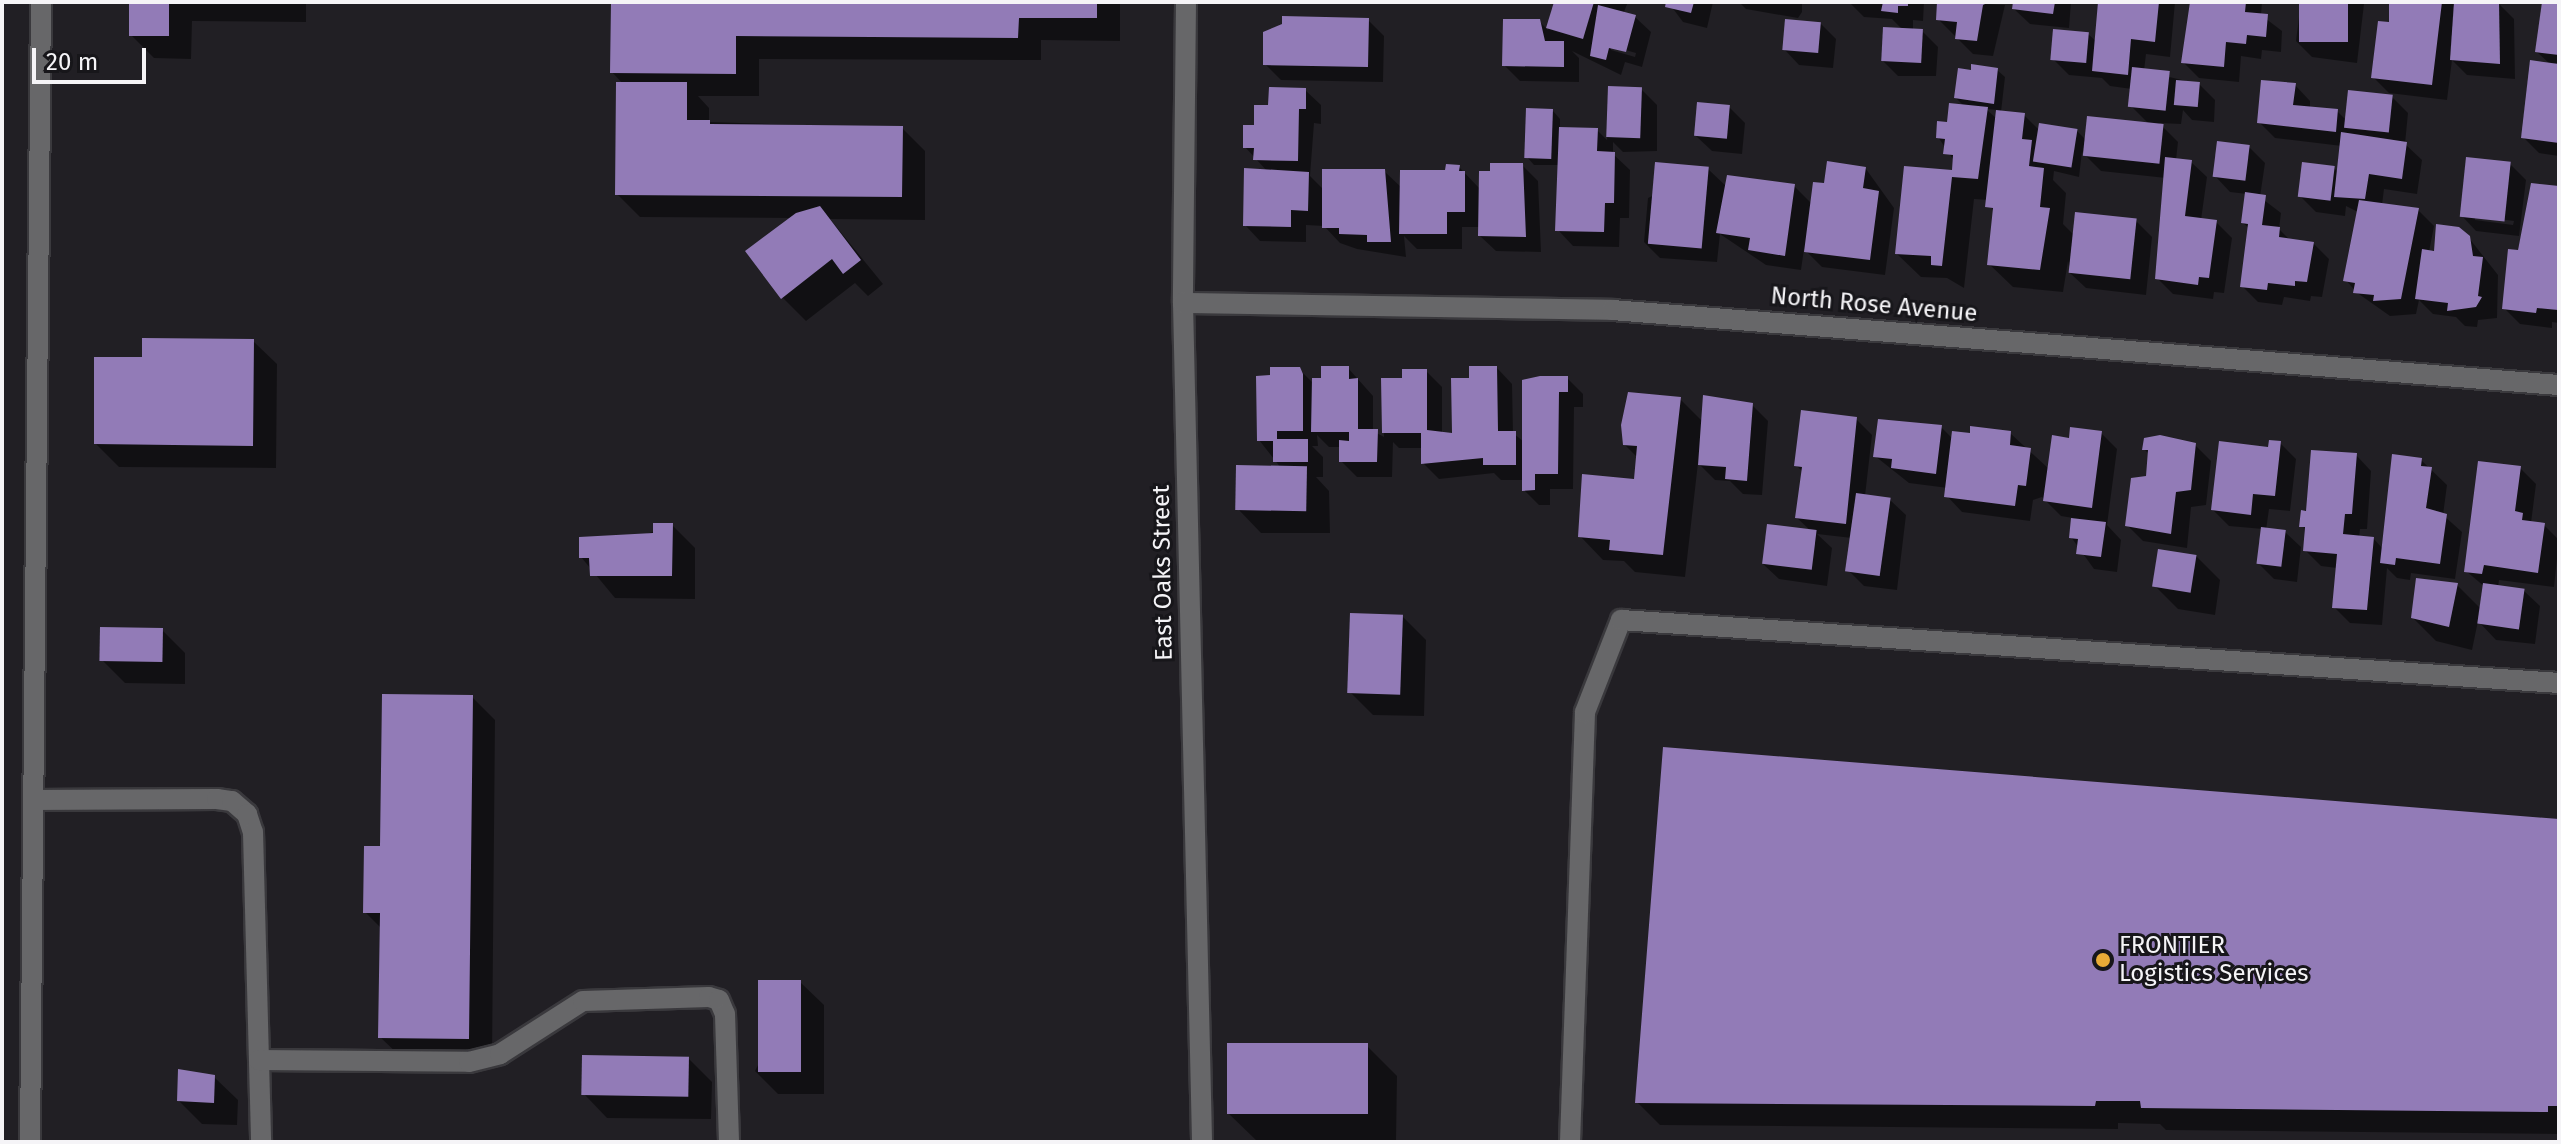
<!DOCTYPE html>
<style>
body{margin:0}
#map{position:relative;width:2561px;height:1144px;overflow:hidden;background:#211f24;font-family:"Fira Sans",sans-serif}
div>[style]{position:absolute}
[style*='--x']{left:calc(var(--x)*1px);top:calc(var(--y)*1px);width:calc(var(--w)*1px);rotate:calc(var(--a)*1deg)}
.shadow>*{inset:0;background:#0007}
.building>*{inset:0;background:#927bb7;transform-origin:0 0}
.roads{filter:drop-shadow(2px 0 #3a393d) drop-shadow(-2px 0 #3a393d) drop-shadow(0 2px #3a393d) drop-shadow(0 -2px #3a393d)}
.lane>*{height:20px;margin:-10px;padding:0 10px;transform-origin:10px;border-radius:10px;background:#676769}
.street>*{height:20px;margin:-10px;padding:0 10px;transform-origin:10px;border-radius:10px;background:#676769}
.dots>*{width:22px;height:22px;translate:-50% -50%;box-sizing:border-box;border:4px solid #17161a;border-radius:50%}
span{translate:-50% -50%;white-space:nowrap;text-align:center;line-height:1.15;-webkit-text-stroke:6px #17161a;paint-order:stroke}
.street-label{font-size:24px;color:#f5f4f7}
.poi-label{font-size:24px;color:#f5f4f7}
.left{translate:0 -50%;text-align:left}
.frame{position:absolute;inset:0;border:4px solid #f5f4f7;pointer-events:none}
.scale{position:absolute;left:32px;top:48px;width:114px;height:36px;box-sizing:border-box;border:4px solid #f5f4f7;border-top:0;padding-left:10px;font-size:24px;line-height:28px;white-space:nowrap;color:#f5f4f7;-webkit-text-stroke:6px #17161a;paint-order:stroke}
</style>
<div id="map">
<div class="shadow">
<i style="clip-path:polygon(131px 2px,306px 2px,306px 22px,192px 21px,191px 59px,154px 58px,131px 35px)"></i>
<i style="clip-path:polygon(613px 2px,1120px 2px,1120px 41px,1041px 40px,1041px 60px,759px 59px,759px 96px,698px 96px,709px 108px,709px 122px,902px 128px,925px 151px,925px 220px,830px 219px,883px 284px,868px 296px,855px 283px,806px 321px,782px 297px,791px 218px,640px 217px,617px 194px,623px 84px,612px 72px)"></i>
<i style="clip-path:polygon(evenodd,1556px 2px,1628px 2px,1623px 14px,1635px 17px,1651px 32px,1642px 67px,1625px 62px,1621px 75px,1572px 51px,1579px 58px,1579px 82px,1520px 81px,1504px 65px,1539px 21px,1548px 30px,1556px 2px,1611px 46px,1636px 53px,1635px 57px,1611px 50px,1611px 46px)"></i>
<i style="clip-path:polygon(1668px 2px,1713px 2px,1707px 28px,1683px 22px)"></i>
<i style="clip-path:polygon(1739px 2px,1802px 2px,1802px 12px,1798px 18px,1746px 9px)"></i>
<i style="clip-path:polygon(1849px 2px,1924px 2px,1923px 21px,1913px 20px,1913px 31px,1922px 31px,1938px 47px,1936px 76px,1898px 76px,1882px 60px,1903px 30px,1892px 19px,1864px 17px)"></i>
<i style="clip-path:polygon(1939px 2px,2005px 5px,1993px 56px,1973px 54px,1938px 19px)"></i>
<i style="clip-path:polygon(2015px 2px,2071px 2px,2069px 28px,2030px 24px,2014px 9px)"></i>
<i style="clip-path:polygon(evenodd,2100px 2px,2175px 2px,2170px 57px,2146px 54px,2144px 71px,2199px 84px,2215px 100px,2214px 122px,2192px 120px,2183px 110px,2181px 124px,2159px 123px,2178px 142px,2176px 160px,2191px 162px,2207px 177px,2201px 220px,2216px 222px,2232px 238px,2224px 293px,2214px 292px,2213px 299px,2173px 294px,2157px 278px,2166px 178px,2101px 171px,2082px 152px,2079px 177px,2054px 171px,2053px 180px,2066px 193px,2063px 224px,2074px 235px,2136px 221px,2152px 237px,2146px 295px,2086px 288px,2070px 273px,2068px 261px,2063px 292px,2013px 287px,1989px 264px,1994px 213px,1988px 200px,1974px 199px,1964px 288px,1947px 278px,1921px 277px,1897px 254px,1954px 173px,1955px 162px,1938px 137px,1965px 107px,1956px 98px,1997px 70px,2005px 77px,2001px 112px,2024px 115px,2040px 131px,2077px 131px,2086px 140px,2150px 125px,2131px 106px,2132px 89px,2110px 86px,2102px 78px,2069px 75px,2053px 59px,2088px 34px,2097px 42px,2100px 2px,1986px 109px,1998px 110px,1997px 119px,1986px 109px)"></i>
<i style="clip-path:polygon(2191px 2px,2262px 2px,2261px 15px,2282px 31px,2281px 52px,2262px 50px,2261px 59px,2241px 56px,2239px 82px,2199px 78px,2183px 62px)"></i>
<i style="clip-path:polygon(2301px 2px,2364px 4px,2357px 63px,2312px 57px,2296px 41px)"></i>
<i style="clip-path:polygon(2393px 2px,2498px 3px,2514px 19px,2515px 79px,2467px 75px,2452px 60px,2447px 100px,2389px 93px,2373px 77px,2391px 25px)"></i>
<i style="clip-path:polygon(2544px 2px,2559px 2px,2559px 156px,2539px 153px,2523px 137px,2551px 65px,2537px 52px)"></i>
<i style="clip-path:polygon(1368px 20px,1384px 36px,1383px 82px,1281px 80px,1265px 64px,1274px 27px)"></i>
<i style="clip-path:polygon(1820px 23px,1836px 39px,1833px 68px,1799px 65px,1784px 49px)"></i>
<i style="clip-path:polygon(2295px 85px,2310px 101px,2310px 108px,2337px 111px,2347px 121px,2392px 97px,2408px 113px,2405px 144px,2422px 160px,2417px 194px,2384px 189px,2382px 205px,2418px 210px,2434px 226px,2429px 252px,2469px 238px,2498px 275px,2497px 318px,2478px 320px,2477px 327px,2465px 326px,2456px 317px,2433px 314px,2419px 300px,2416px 314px,2390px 316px,2356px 292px,2346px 280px,2358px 212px,2346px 206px,2345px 216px,2316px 212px,2300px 196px,2334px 168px,2339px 173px,2342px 146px,2275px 138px,2259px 122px)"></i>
<i style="clip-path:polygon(1610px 88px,1641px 89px,1657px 105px,1657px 151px,1623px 152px,1613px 142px,1613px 154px,1630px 170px,1629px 218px,1620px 218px,1619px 247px,1573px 246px,1558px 230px,1560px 165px,1534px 165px,1527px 157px,1553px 111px,1560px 119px,1560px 129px,1597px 130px,1607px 140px)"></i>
<i style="clip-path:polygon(1305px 90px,1321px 105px,1321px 124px,1314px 123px,1310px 176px,1324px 190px,1384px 171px,1402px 188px,1459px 167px,1480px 189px,1492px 173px,1522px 165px,1538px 181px,1541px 252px,1496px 251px,1480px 236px,1480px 227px,1462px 227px,1462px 249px,1417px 249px,1404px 236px,1406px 257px,1357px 249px,1340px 243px,1324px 226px,1306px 225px,1306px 242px,1260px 241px,1245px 225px,1267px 171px,1245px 147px,1270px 107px)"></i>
<i style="clip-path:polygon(1729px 107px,1745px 123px,1742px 154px,1712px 151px,1696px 136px)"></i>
<i style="clip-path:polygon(2249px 147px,2265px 163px,2260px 197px,2281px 213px,2279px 229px,2291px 241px,2313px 243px,2329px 259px,2322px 297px,2311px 296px,2310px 301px,2284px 297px,2282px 305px,2258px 302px,2242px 286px,2250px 229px,2243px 223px,2247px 194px,2230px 192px,2215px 176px)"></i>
<i style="clip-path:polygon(evenodd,2510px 164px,2526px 180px,2519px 236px,2476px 231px,2461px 215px,2510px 164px,2475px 216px,2514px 221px,2513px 225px,2475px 220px,2475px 216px)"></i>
<i style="clip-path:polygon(1708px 169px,1727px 187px,1794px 186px,1812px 204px,1826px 186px,1866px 169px,1894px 208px,1885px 275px,1822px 267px,1804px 249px,1801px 270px,1766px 265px,1720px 234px,1717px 262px,1660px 258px,1644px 242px,1648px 198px)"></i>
<i style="clip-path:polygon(2533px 186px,2559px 188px,2559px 323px,2552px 322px,2552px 328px,2520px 324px,2504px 308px)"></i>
<i style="clip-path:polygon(2px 240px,4px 242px,3px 344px,2px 344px)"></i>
<i style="clip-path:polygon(253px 341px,277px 364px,276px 468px,119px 467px,96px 444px,144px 359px)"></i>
<i style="clip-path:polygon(1348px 368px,1373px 396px,1373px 431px,1384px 437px,1383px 380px,1404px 380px,1426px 371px,1442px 387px,1442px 433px,1454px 435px,1471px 380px,1497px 368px,1512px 384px,1513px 433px,1524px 442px,1567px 378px,1583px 394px,1583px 407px,1574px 407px,1573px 489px,1550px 489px,1550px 505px,1539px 505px,1524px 490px,1524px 480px,1501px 480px,1494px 473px,1439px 479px,1423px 463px,1423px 448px,1399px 448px,1393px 442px,1392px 477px,1357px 477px,1341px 461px,1341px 447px,1329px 447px,1317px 435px,1318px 446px,1312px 446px,1323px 457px,1323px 477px,1316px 477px,1329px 491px,1330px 533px,1261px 533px,1238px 509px,1281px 468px,1259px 440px,1299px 369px,1314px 384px)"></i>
<i style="clip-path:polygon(1680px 399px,1703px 422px,1752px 405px,1768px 421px,1762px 495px,1743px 494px,1730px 481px,1715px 480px,1698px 463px,1685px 577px,1635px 572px,1624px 561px,1603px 560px,1580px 536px,1636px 481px,1638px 458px,1625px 445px)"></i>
<i style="clip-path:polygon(1856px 419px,1872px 435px,1865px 496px,1890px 500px,1906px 515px,1897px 590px,1864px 586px,1848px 570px,1852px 538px,1817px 534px,1832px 548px,1827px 586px,1779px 579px,1763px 564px,1812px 532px,1797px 518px,1803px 472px,1796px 465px)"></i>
<i style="clip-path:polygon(1941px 427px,1953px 439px,2010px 433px,2049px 469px,2071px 440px,2101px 433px,2117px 449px,2107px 525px,2121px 540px,2117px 572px,2094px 569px,2071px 537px,2073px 518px,2061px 516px,2042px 497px,2033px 500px,2030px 521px,1962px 512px,1947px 496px,1948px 488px,1909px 483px,1875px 456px)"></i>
<i style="clip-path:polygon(2280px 443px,2296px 459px,2290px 511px,2269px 509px,2266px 530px,2285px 532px,2301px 547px,2297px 582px,2274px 579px,2258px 563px,2263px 529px,2229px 526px,2213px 510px)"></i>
<i style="clip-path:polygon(2195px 445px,2211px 461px,2206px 505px,2191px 507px,2187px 548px,2143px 541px,2127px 525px,2147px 477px,2150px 455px,2144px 449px)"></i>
<i style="clip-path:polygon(2356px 455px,2371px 471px,2367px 529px,2360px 529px,2359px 538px,2373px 538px,2383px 549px,2421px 460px,2447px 485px,2443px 515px,2462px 532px,2455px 579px,2411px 573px,2410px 580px,2397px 578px,2387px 568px,2382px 625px,2350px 623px,2334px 607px,2337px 568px,2321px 566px,2305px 550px,2303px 513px)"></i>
<i style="clip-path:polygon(2520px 468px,2536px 484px,2531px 523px,2544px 525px,2559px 540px,2554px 587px,2499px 580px,2498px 587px,2524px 591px,2540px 606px,2535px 644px,2496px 640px,2478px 621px,2472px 650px,2436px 641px,2413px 618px,2457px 585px,2482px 610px,2485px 587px,2466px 571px)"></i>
<i style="clip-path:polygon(672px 525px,695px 548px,695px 599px,615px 598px,581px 557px)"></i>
<i style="clip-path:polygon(2196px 556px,2220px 580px,2215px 615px,2178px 609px,2155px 586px)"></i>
<i style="clip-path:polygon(1403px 617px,1426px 640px,1424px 716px,1373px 715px,1350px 692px)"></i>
<i style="clip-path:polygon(162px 630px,185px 653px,185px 684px,125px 683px,102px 660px)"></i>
<i style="clip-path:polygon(472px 697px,495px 720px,492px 1061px,404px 1060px,380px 1037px,382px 929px,365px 912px,382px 848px)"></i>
<i style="clip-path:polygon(2559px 821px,2559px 1134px,2166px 1130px,2160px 1124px,2118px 1123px,2118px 1129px,1660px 1125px,1637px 1102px)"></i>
<i style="clip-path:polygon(800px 982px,824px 1005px,824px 1094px,778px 1094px,755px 1071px)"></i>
<i style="clip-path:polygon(1367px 1046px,1397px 1076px,1396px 1142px,1258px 1142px,1228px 1113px)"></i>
<i style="clip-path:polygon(688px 1058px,712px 1082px,711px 1119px,607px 1118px,584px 1094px)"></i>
<i style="clip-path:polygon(214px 1077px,238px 1100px,237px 1125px,202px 1124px,179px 1101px)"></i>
</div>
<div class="building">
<i style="left:129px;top:2px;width:40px;height:34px"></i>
<i style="clip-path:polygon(611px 2px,1097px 2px,1097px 18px,1019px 18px,1018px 38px,736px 36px,736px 74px,610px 73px)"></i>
<i style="clip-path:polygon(1554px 2px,1594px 2px,1583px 39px,1546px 28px)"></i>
<i style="clip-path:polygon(1666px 2px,1694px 2px,1691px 13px,1665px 7px)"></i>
<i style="clip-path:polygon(1883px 2px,1908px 2px,1908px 6px,1898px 6px,1898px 13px,1881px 11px)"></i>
<i style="clip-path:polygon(1937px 2px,1989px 2px,1983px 5px,1977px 41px,1955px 39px,1957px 22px,1936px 20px)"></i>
<i style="clip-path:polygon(2013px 2px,2055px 2px,2053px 14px,2012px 9px)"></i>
<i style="clip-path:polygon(2098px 2px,2159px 2px,2155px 42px,2131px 39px,2128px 75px,2092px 71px)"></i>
<i style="clip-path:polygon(2190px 2px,2246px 2px,2245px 12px,2268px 14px,2266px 37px,2247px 35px,2246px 44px,2226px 42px,2224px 67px,2181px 63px)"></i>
<i style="left:2299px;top:2px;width:49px;height:40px"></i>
<i style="clip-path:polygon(2389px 2px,2442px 2px,2432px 85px,2371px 78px,2378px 21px,2389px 22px)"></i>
<i style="clip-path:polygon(2454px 2px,2499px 2px,2500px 64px,2450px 60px)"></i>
<i style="clip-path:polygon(2542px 2px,2559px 2px,2559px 55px,2535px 52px)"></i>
<i style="clip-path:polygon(1598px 5px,1636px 15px,1626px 52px,1609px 48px,1606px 60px,1590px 56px)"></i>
<i style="clip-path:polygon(1282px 16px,1369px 18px,1368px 67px,1263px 65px,1263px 32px,1282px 24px)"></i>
<i style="clip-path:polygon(1503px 19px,1540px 19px,1545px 41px,1564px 41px,1564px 67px,1502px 66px)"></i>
<i style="left:1785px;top:19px;width:36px;height:31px;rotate:5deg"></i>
<i style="left:1883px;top:27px;width:40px;height:34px;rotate:3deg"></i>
<i style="left:2053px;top:29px;width:36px;height:31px;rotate:5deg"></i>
<i style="clip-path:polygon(2530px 60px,2559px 64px,2559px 143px,2521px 138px)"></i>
<i style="clip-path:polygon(1971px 64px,1998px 68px,1994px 104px,1954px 98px,1958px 68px,1971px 70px)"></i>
<i style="left:2132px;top:67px;width:38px;height:40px;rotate:6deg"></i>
<i style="left:2176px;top:80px;width:24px;height:25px;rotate:5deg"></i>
<i style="clip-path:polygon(2261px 80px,2296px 83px,2293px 105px,2338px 109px,2336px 132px,2257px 123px)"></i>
<i style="clip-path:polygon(616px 82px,687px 82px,687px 120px,710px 120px,710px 124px,903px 126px,902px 197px,615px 195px)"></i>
<i style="left:1608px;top:86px;width:34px;height:51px;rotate:2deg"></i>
<i style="clip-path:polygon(1269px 87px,1306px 88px,1306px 109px,1299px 109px,1298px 161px,1253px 160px,1254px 148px,1243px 148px,1243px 125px,1254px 125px,1254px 105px,1268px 105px)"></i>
<i style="left:2348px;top:90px;width:45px;height:38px;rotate:6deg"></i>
<i style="left:1697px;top:102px;width:33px;height:34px;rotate:5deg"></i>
<i style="clip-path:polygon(1949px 103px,1988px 107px,1978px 179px,1952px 177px,1942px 266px,1931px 265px,1931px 256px,1895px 254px,1904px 166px,1952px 170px,1953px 155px,1943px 154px,1945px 139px,1936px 138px,1937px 121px,1947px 122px)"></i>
<i style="left:1526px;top:108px;width:27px;height:50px;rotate:2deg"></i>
<i style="clip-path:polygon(1996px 110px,2025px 113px,2022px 139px,2032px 140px,2029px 166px,2044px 168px,2040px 207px,2050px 208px,2040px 270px,1987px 265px,1993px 208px,1985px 207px)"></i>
<i style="left:2087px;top:116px;width:77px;height:40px;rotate:6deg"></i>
<i style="left:2039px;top:123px;width:39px;height:39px;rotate:9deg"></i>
<i style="clip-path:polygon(1559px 127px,1598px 128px,1597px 151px,1615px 152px,1614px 203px,1605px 203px,1604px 232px,1555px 231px)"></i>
<i style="clip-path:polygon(2341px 132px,2407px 142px,2402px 179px,2369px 174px,2365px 199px,2334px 197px)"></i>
<i style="left:2217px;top:141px;width:33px;height:36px;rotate:7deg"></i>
<i style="clip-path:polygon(2165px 157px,2192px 160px,2185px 216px,2217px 220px,2209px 278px,2199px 277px,2198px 285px,2155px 279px)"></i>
<i style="left:2466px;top:157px;width:45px;height:60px;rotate:6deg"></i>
<i style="clip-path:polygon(1827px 161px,1866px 167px,1863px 188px,1879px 191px,1870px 260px,1804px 252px,1813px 182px,1824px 183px)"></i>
<i style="left:1655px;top:162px;width:54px;height:82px;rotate:5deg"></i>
<i style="left:2302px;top:162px;width:33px;height:35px;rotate:7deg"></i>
<i style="clip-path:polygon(1490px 163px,1523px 163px,1526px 237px,1478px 236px,1479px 171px,1490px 171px)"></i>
<i style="clip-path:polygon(1446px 164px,1460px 165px,1459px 171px,1465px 171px,1465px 212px,1447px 212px,1447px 234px,1399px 234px,1400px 170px,1445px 170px)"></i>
<i style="clip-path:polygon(1244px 168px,1309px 172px,1308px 211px,1291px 210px,1291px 227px,1243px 226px)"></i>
<i style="clip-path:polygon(1322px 169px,1385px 169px,1391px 242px,1367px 242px,1367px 235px,1339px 234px,1339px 228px,1322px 228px)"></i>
<i style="clip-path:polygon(1727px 175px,1795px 184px,1785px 256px,1748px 250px,1750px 238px,1716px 233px)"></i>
<i style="clip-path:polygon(2531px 183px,2559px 186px,2558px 310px,2537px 308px,2536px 313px,2502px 309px,2508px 249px,2518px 250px)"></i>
<i style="clip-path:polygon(2245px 192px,2266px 195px,2262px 225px,2280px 227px,2279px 237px,2314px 242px,2307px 282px,2295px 281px,2295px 286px,2268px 283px,2267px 290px,2240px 287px,2248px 224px,2241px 223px)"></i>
<i style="clip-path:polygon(2359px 200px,2419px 208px,2401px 299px,2373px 301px,2374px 295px,2353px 293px,2355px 283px,2343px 281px)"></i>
<i style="clip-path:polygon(820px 206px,861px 260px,843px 274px,832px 259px,781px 299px,745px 251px,796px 213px)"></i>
<i style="left:2075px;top:212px;width:62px;height:61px;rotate:6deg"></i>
<i style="clip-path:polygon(2436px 224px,2459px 227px,2470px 236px,2473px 256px,2483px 257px,2478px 296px,2482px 297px,2476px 307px,2447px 311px,2448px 303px,2415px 299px,2422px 249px,2434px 251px)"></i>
<i style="clip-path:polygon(142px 338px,254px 339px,253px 446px,94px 444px,94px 357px,142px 357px)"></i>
<i style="clip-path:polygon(1321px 366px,1349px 366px,1349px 379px,1358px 378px,1358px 429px,1378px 429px,1377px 462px,1339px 462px,1339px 440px,1349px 441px,1349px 432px,1311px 432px,1312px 378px,1321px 378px)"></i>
<i style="clip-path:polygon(1469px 366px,1497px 366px,1498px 431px,1516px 431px,1516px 465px,1483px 465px,1483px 458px,1421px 464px,1421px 433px,1382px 433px,1381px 378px,1402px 378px,1402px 369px,1427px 369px,1427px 430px,1452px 433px,1451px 378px,1469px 378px)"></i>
<i style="clip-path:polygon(1270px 367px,1300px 367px,1303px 374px,1303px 431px,1277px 431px,1277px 439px,1308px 439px,1308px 462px,1273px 462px,1273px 441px,1257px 441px,1256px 376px,1270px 375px)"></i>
<i style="clip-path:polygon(1540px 376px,1568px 376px,1568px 392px,1559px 392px,1558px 474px,1535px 474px,1535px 490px,1522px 491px,1522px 380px)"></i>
<i style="clip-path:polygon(1628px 392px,1681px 397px,1663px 555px,1609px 550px,1610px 540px,1578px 537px,1582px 474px,1634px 479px,1637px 446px,1623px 445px,1621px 425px)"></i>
<i style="clip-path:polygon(1703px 395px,1753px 403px,1747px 481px,1725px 479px,1726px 467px,1698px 465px)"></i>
<i style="clip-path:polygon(1801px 410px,1857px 417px,1846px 524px,1795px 518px,1802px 467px,1794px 466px)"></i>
<i style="clip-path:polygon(1878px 419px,1942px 425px,1936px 474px,1891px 468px,1892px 459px,1873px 457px)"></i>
<i style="clip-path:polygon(1970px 426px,2011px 431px,2010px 445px,2031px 448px,2026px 486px,2018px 485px,2015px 506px,1944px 497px,1952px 431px,1970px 433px)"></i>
<i style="clip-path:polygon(2070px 427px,2102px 431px,2092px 508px,2043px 501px,2052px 435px,2069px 438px)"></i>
<i style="clip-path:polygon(2160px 435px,2196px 443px,2191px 490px,2176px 492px,2171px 534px,2125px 526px,2131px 478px,2146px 476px,2148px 450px,2142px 450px,2144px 438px)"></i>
<i style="clip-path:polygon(2269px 440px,2281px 441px,2275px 496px,2253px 494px,2251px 515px,2211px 510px,2219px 441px,2268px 447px)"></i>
<i style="clip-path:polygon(2311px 450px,2357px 453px,2352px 514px,2345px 514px,2343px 534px,2374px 537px,2367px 610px,2332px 608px,2337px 554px,2303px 551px,2305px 527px,2299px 527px,2301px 510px,2306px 511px)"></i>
<i style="clip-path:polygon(2392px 454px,2422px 458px,2421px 466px,2432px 467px,2426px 508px,2447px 514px,2440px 564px,2396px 558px,2395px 565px,2380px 563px)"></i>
<i style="clip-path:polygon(2478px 461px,2521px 466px,2515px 511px,2523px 513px,2522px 520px,2545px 523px,2538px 573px,2484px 565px,2482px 574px,2464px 572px)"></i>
<i style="left:1236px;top:465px;width:71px;height:45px;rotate:1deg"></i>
<i style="left:1856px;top:493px;width:35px;height:79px;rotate:8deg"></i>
<i style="clip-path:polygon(2071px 518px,2106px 522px,2101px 557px,2076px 554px,2078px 539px,2069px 538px)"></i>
<i style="clip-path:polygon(653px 523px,673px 523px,672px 576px,590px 576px,589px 558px,579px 558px,579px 537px,653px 533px)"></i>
<i style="left:1767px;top:524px;width:50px;height:40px;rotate:7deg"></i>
<i style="left:2261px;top:527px;width:25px;height:37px;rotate:7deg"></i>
<i style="left:2158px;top:549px;width:39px;height:38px;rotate:9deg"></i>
<i style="clip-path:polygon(2416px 578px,2458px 583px,2449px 627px,2411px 618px)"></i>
<i style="left:2483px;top:583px;width:42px;height:41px;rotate:8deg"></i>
<i style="left:1350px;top:613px;width:53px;height:80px;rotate:2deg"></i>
<i style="left:100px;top:627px;width:63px;height:34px;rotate:1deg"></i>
<i style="clip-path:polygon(382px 694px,473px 695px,469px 1039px,378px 1038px,380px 913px,363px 913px,364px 846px,380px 846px)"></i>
<i style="clip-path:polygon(1663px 747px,2559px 819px,2559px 1106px,2548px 1106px,2548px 1112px,2141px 1108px,2140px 1101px,2096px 1101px,2095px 1106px,1635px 1103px)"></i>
<i style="left:758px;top:980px;width:43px;height:92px"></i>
<i style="left:1227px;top:1043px;width:141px;height:71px"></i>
<i style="left:582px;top:1055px;width:107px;height:40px;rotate:1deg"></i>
<i style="clip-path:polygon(178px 1069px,215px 1075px,214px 1103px,177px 1101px)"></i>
</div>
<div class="roads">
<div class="lane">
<i style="--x:33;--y:800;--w:184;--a:-0.3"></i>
<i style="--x:217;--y:799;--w:15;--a:8"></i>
<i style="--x:232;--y:801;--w:20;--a:41"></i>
<i style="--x:247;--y:814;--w:19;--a:72"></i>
<i style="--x:253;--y:832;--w:310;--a:88.5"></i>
<i style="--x:259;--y:1060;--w:210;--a:0.5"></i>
<i style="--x:469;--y:1062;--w:32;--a:-14"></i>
<i style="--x:500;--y:1054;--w:98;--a:-32.6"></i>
<i style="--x:583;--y:1001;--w:126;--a:-1.8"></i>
<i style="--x:709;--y:997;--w:10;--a:17"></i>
<i style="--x:719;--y:1000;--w:15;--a:67"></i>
<i style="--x:725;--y:1014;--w:128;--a:88.2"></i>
<i style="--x:1570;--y:1142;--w:430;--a:-88"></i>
<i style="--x:1585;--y:712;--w:99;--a:-68.6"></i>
<i style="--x:1621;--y:620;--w:940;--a:3.84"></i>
</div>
<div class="street">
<i style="--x:1186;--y:2;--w:301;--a:90.6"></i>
<i style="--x:1183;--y:303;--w:839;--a:88.7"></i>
<i style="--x:1183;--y:303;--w:429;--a:0.9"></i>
<i style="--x:1612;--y:310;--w:950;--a:4.53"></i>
<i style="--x:30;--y:1142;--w:1140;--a:-89.45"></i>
</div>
</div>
<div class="dots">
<i style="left:2103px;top:960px;background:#e9ab37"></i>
</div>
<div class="street-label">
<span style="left:1874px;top:305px;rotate:5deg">North Rose Avenue</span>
<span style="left:1163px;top:573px;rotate:-91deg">East Oaks Street</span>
</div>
<div class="poi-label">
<span class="left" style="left:2119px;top:960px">FRONTIER<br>Logistics Services</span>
</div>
<div class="frame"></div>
<div class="scale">20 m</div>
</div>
